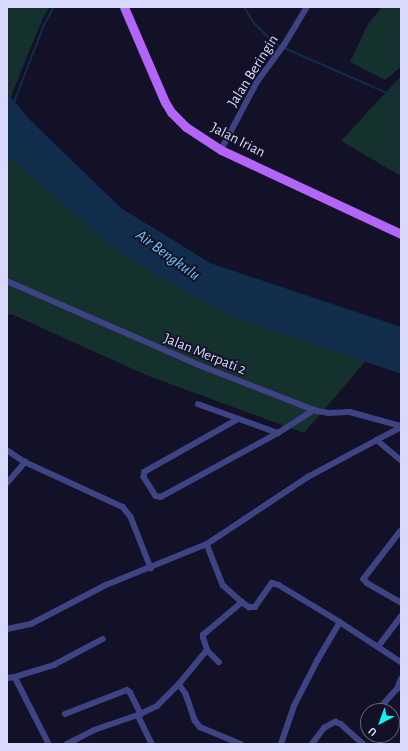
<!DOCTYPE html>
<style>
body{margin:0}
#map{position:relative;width:408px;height:751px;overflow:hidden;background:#121127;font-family:"Alegreya Sans",sans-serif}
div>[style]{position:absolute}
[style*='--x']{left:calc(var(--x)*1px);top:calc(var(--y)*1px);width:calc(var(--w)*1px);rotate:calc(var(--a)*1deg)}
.green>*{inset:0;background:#14312d}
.water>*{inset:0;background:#112d4b}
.stream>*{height:2px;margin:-1px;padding:0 1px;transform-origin:1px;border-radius:1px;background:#112d4b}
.minor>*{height:5.5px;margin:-2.75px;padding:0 2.75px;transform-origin:2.75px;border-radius:2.75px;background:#3e4384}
.primary>*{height:9px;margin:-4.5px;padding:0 4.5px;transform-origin:4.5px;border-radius:4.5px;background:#b265f8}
span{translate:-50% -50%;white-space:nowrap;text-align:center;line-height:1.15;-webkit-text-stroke:3.5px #121127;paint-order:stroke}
.street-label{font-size:15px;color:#d9d9fd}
.water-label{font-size:16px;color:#6cc6f8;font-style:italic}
.frame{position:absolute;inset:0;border:8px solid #d9d9fd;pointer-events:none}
.north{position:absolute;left:360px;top:703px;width:40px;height:40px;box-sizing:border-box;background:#121127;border:1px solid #62617d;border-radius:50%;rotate:221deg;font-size:11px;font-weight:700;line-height:16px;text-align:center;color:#d9d9fd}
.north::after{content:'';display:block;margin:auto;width:14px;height:18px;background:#0ff3f3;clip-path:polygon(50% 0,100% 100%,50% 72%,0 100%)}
</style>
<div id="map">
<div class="green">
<i style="clip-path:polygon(7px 7px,49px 7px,40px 25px,7px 106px)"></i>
<i style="clip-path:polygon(382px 7px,401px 7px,401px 67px,385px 80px,350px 62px,368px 24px)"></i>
<i style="clip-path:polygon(401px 76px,401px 176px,341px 141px)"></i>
<i style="clip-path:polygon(7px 147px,13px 153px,371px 355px,304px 433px,146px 375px,11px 314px,7px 316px)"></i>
</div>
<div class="water">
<i style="clip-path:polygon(7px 93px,32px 122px,121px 208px,210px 263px,401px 327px,401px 374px,226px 314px,123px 255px,7px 156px)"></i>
</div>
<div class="stream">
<i style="--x:244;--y:7;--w:19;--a:58"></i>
<i style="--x:254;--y:23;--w:30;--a:45"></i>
<i style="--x:275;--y:44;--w:137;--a:23.6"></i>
<i style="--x:14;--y:102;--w:83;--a:-68.7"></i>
<i style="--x:44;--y:25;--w:19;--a:-62"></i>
<i style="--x:53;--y:8;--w:3;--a:-18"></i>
</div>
<div class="minor">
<i style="--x:221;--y:150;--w:77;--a:-62.1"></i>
<i style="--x:257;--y:82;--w:46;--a:-53.9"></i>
<i style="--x:284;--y:45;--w:44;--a:-58.8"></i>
<i style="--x:7;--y:281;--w:215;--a:23.6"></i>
<i style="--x:204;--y:367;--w:121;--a:21.3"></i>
<i style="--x:317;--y:411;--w:12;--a:9"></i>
<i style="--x:329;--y:413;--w:21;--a:-3"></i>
<i style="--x:350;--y:412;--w:53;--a:15.4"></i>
<i style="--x:198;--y:404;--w:85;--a:19.9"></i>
<i style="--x:239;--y:419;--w:108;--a:150.6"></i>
<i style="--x:145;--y:472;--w:5;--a:101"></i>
<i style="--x:144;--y:477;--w:22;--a:58"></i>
<i style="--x:156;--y:496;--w:5;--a:11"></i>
<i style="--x:161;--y:497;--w:133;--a:-28.7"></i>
<i style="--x:278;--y:433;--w:43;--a:-32.6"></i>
<i style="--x:377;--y:440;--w:27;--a:-28"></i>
<i style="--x:7;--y:450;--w:22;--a:34"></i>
<i style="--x:25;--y:462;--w:108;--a:24.7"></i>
<i style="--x:123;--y:507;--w:13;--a:51"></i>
<i style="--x:131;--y:517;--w:55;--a:68.6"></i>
<i style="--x:7;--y:483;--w:28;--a:-49"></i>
<i style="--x:401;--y:531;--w:61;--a:127.6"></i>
<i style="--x:364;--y:579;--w:5;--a:53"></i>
<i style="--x:367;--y:583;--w:39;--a:30"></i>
<i style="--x:207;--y:544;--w:44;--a:68.7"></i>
<i style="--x:223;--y:585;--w:25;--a:42"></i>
<i style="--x:7;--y:629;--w:25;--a:-12"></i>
<i style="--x:31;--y:624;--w:85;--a:-27.5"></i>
<i style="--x:106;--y:585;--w:109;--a:-22.1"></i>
<i style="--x:207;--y:544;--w:121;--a:-33.6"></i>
<i style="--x:308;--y:477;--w:78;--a:-28.2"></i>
<i style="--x:377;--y:440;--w:31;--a:40"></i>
<i style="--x:378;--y:647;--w:38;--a:-53"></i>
<i style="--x:207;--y:650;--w:17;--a:45"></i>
<i style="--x:15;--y:677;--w:41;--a:-17.1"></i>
<i style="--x:54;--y:665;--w:55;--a:-28"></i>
<i style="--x:7;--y:678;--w:8;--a:-7"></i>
<i style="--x:15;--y:677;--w:75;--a:63.1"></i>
<i style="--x:179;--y:684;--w:12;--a:55"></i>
<i style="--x:186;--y:694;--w:28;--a:71"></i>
<i style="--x:195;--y:720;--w:9;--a:54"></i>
<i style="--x:200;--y:727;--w:44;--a:22.5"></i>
<i style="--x:377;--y:711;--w:30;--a:-48"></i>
<i style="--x:397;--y:689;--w:11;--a:-68"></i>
<i style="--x:65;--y:714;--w:66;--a:-21.2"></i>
<i style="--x:127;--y:690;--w:4;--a:34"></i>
<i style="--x:130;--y:692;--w:25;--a:63"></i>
<i style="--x:138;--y:715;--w:32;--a:64"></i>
<i style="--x:366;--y:719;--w:2;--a:-27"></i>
<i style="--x:67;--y:744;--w:30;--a:-27"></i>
<i style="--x:94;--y:730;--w:46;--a:-18.8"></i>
<i style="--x:138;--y:715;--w:21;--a:-25"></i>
<i style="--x:157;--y:706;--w:31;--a:-45"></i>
<i style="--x:179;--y:684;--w:44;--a:-50.5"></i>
<i style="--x:207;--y:650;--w:13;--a:-108"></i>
<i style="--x:203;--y:638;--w:3;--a:-90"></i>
<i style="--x:203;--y:635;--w:51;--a:-40.2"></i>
<i style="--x:242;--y:602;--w:9;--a:36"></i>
<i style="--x:249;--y:607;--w:6;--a:0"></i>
<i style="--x:255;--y:607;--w:29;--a:-55"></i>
<i style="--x:272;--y:583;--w:7;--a:16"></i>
<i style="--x:279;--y:585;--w:71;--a:31.2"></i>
<i style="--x:340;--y:622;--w:73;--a:33.3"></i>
<i style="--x:281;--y:744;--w:40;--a:-71.1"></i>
<i style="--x:294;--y:706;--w:51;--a:-62.9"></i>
<i style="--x:317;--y:661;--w:45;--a:-59.5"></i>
<i style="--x:312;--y:744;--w:20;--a:-53"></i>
<i style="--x:324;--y:728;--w:13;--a:-29"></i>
<i style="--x:335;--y:722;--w:6;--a:18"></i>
<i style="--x:341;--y:724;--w:30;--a:42"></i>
</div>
<div class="primary">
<i style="--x:124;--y:7;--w:103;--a:66.7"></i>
<i style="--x:165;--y:102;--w:12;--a:59"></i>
<i style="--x:171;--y:112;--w:21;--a:45"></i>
<i style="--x:186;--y:127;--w:42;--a:33.3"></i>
<i style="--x:221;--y:150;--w:199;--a:25"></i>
</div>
<div class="street-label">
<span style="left:253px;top:71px;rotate:-58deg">Jalan Beringin</span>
<span style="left:238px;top:140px;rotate:27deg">Jalan Irian</span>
<span style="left:205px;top:354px;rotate:22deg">Jalan Merpati 2</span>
</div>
<div class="water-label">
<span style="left:168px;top:255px;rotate:36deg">Air Bengkulu</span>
</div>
<div class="frame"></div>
<div class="north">U</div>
</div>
